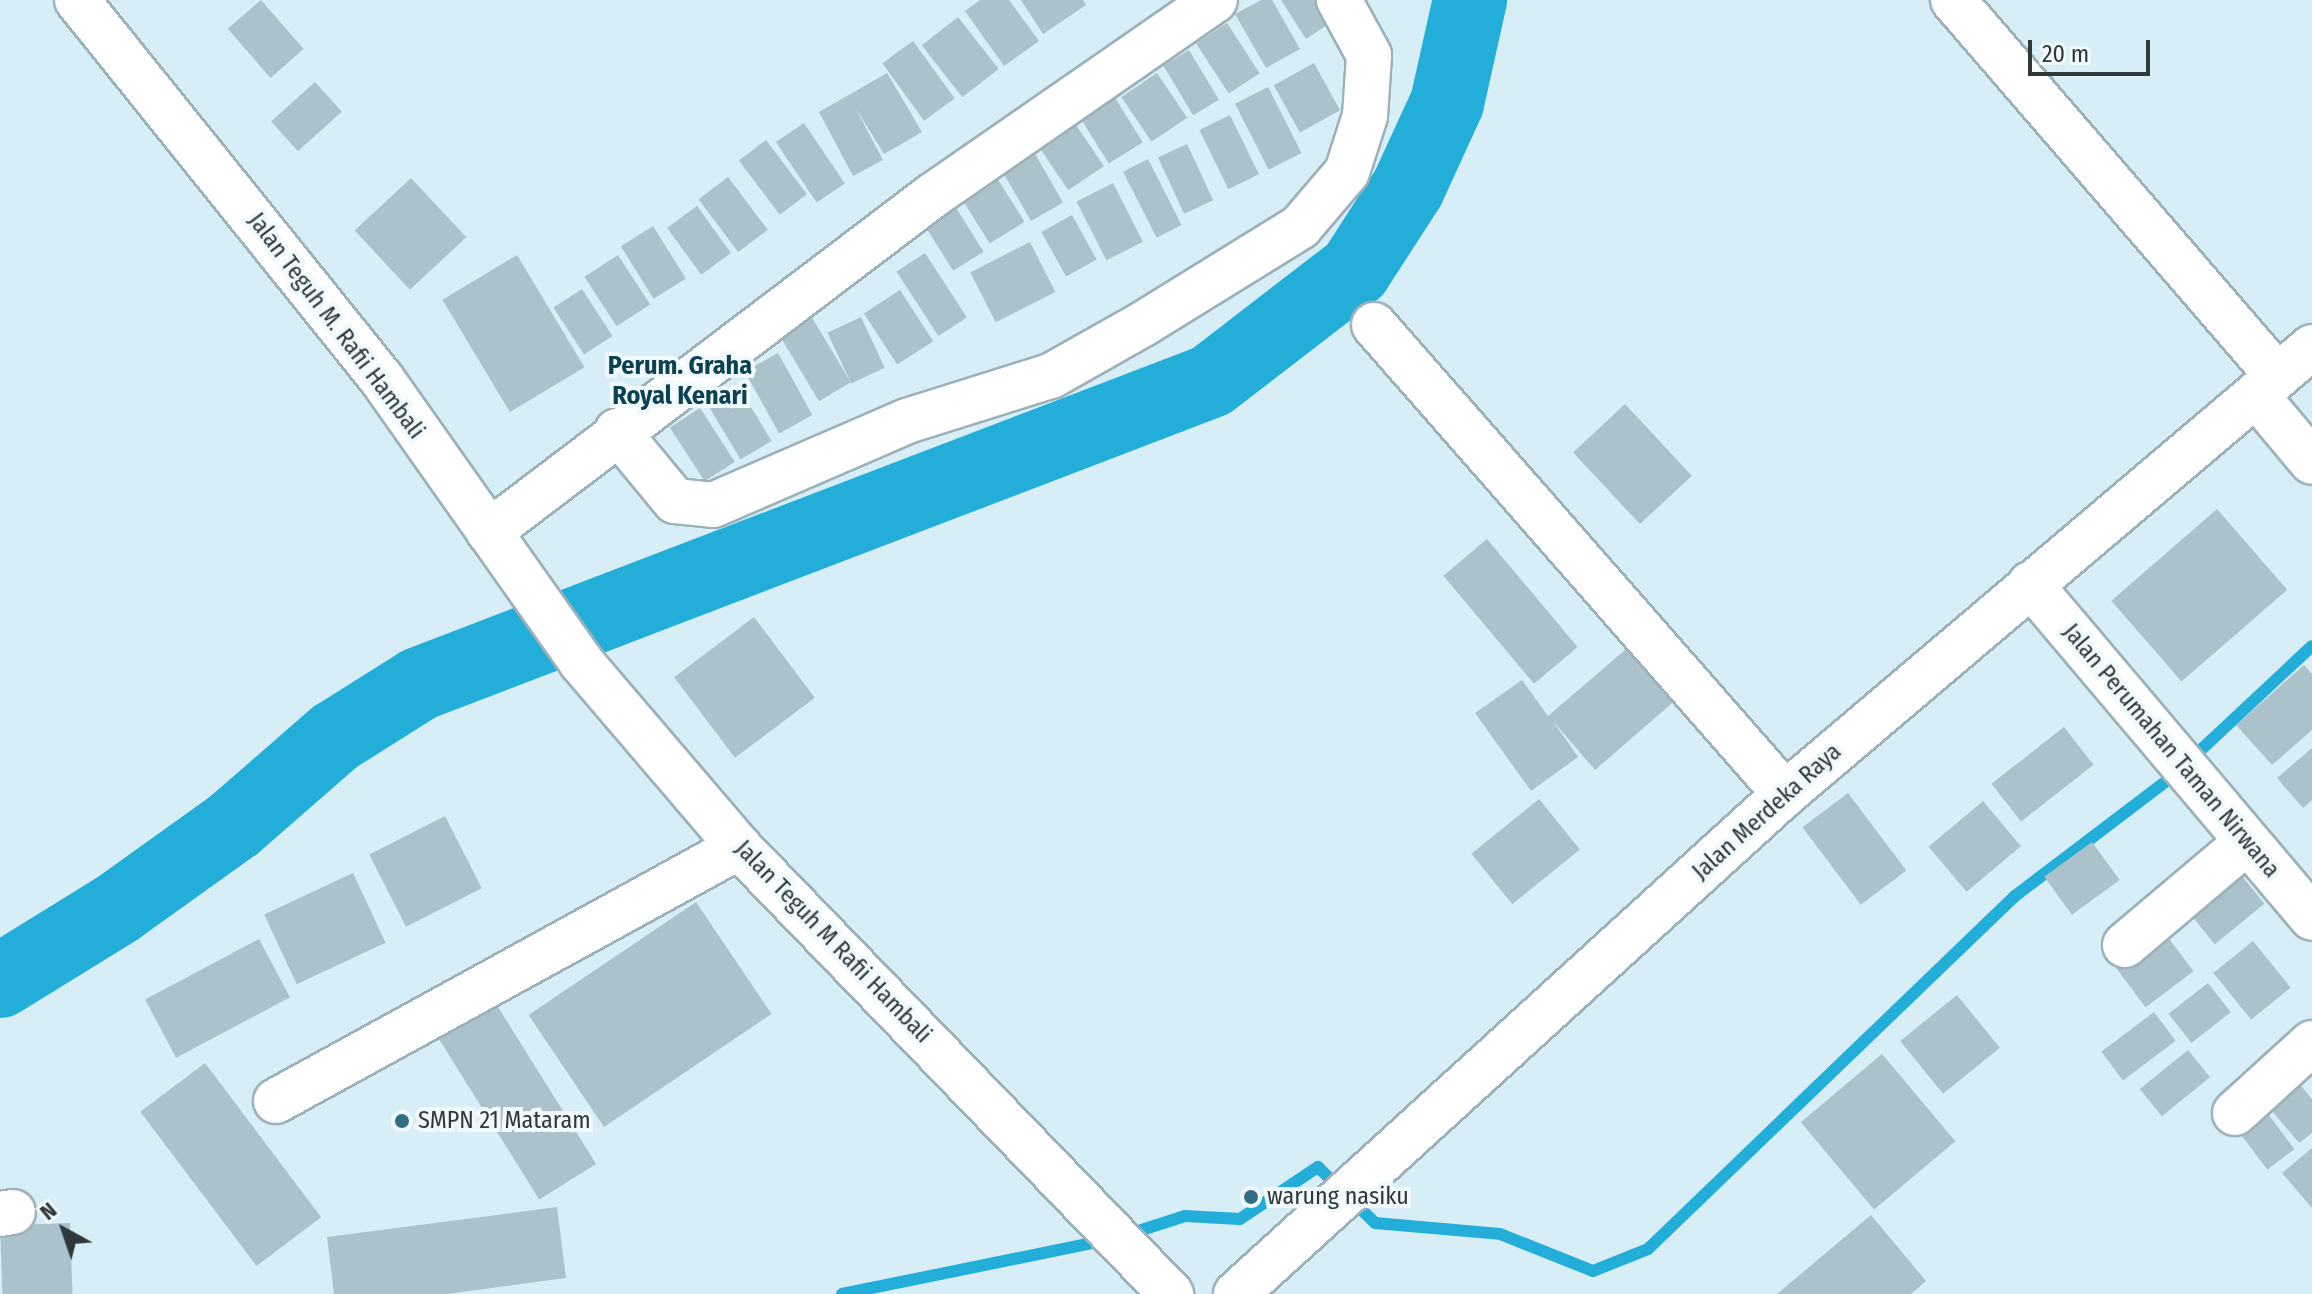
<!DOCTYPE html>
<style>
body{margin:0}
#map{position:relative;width:2312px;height:1294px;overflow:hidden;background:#d7eef7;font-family:"Fira Sans Condensed",sans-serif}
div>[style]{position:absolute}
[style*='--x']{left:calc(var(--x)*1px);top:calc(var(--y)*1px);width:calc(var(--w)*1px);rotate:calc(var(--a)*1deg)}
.stream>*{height:12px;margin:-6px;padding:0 6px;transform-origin:6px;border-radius:6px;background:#22aed8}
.river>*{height:74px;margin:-37px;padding:0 37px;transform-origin:37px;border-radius:37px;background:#22aed8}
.building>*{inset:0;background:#acc2cb;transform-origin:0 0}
.roads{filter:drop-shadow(2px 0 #9cb1ba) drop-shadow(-2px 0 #9cb1ba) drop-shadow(0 2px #9cb1ba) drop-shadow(0 -2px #9cb1ba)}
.minor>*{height:44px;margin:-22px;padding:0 22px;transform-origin:22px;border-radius:22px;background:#fff}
.dots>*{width:22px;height:22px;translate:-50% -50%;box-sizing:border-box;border:4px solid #f0f9fc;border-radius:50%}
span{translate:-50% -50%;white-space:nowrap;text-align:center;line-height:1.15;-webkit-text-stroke:8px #f0f9fc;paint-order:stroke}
.street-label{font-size:24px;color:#2e373a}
.poi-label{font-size:24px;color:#2e373a}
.left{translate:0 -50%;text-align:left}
.neighbourhood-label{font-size:26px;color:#0c4152;font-weight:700}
.north{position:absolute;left:24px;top:1190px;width:80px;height:80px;-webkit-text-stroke:6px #f0f9fc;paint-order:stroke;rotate:320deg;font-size:22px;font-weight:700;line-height:32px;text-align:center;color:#2e373a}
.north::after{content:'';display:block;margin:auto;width:28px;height:36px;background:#2e373a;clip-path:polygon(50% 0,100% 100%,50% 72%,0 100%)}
.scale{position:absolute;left:2028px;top:40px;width:122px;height:36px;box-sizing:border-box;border:4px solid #2e373a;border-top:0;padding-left:10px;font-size:24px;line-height:28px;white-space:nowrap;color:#2e373a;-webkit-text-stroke:6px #f0f9fc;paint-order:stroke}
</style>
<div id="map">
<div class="stream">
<i style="--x:1126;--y:1235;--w:62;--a:-17.9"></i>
<i style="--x:1185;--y:1216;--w:55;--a:3.1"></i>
<i style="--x:1240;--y:1219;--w:94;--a:-33.7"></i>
<i style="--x:1318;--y:1167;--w:80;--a:44.5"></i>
<i style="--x:1375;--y:1223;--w:125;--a:5"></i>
<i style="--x:1500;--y:1234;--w:100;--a:21.7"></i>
<i style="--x:1593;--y:1271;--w:59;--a:-21.8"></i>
<i style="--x:1648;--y:1249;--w:509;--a:-43.89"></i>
<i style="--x:2015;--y:896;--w:198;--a:-37.2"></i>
<i style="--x:2173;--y:776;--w:190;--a:-43.1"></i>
<i style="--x:842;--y:1294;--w:271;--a:-11.5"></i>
</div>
<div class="river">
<i style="--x:0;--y:981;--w:139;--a:-31.7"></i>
<i style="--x:118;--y:908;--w:143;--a:-35.6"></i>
<i style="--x:234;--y:825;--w:134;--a:-41.1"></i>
<i style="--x:335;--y:737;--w:99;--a:-32.2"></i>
<i style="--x:419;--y:684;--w:848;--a:-20.94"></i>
<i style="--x:1211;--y:381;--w:182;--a:-37.6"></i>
<i style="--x:1355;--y:270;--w:98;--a:-57.1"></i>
<i style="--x:1408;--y:188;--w:94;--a:-65.4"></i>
<i style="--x:1447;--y:103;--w:106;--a:-77.4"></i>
</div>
<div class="building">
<i style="left:261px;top:0;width:65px;height:44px;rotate:49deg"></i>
<i style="clip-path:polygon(980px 0,1009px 0,1039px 41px,1004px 66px,965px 11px)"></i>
<i style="clip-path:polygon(1021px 0,1083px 0,1086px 5px,1043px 34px)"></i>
<i style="clip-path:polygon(1261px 0,1272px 0,1300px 49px,1266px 68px,1235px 14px)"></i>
<i style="clip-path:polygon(1281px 0,1328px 0,1339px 17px,1306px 39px)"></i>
<i style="left:958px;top:17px;width:66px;height:46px;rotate:52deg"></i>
<i style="left:1227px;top:23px;width:60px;height:37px;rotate:57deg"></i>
<i style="left:913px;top:41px;width:71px;height:38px;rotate:54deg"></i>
<i style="left:1189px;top:50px;width:58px;height:30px;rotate:59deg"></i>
<i style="left:1314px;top:63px;width:54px;height:46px;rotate:61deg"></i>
<i style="clip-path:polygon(887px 73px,922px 132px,884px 154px,855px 107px,883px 160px,853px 176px,819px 112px)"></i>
<i style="left:1157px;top:73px;width:54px;height:43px;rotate:56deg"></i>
<i style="left:315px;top:82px;width:40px;height:59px;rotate:48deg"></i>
<i style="left:1268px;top:87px;width:74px;height:37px;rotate:63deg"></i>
<i style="left:1112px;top:93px;width:58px;height:40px;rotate:58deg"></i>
<i style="left:1230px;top:115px;width:66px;height:34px;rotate:64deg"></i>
<i style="left:1072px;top:119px;width:57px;height:43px;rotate:56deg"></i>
<i style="left:804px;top:123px;width:73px;height:34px;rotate:56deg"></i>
<i style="left:766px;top:140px;width:68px;height:34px;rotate:53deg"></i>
<i style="left:1187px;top:144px;width:62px;height:32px;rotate:65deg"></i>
<i style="left:1031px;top:147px;width:64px;height:37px;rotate:60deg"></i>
<i style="left:1148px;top:159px;width:74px;height:28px;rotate:63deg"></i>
<i style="left:989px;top:165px;width:67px;height:41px;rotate:58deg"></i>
<i style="left:728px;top:177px;width:66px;height:37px;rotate:53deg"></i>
<i style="left:411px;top:178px;width:81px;height:77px;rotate:47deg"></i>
<i style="left:1113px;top:183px;width:66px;height:41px;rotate:63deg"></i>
<i style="left:697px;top:206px;width:58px;height:37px;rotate:54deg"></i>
<i style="left:955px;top:206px;width:54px;height:36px;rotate:58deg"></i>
<i style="left:1072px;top:215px;width:51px;height:35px;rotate:61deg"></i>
<i style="left:653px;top:226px;width:62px;height:38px;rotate:58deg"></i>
<i style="left:1030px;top:242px;width:56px;height:67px;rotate:63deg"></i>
<i style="left:925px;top:253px;width:77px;height:34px;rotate:57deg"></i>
<i style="left:517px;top:255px;width:131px;height:87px;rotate:59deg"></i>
<i style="left:618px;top:255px;width:59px;height:40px;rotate:57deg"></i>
<i style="left:582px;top:289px;width:56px;height:34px;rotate:57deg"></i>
<i style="left:900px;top:290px;width:61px;height:43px;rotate:57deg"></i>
<i style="left:808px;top:311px;width:83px;height:37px;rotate:59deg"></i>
<i style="left:861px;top:317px;width:56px;height:37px;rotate:65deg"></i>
<i style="left:778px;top:353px;width:71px;height:38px;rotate:61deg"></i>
<i style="left:739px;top:387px;width:63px;height:36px;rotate:59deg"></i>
<i style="left:1625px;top:404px;width:98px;height:71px;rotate:47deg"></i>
<i style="left:700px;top:408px;width:64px;height:36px;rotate:57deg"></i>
<i style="left:2217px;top:509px;width:107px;height:140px;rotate:49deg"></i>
<i style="left:1487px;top:539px;width:141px;height:57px;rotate:50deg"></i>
<i style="left:754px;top:617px;width:101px;height:100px;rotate:53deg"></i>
<i style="clip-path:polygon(1639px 638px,1686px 691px,1595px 770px,1553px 721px,1578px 757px,1531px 791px,1475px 713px,1522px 680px,1548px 716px)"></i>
<i style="clip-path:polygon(2304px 665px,2312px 674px,2312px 730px,2272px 765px,2236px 725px)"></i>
<i style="left:2064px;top:727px;width:48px;height:92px;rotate:52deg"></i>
<i style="clip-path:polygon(2312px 748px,2312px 800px,2303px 808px,2277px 778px)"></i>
<i style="left:1848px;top:793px;width:97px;height:57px;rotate:53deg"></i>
<i style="left:1539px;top:799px;width:65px;height:87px;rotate:51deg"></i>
<i style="left:1983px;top:801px;width:59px;height:71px;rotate:50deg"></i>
<i style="left:445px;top:816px;width:81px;height:85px;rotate:63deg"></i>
<i style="left:2092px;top:842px;width:47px;height:59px;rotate:54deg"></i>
<i style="left:2233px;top:865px;width:50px;height:64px;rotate:51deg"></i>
<i style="left:353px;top:873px;width:77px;height:98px;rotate:65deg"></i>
<i style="left:696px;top:902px;width:135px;height:202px;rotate:56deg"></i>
<i style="left:2164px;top:932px;width:49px;height:60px;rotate:53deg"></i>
<i style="left:259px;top:939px;width:66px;height:129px;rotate:62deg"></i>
<i style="left:2253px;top:941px;width:60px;height:51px;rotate:51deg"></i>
<i style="left:2208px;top:983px;width:37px;height:50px;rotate:52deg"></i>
<i style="left:488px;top:991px;width:204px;height:67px;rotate:58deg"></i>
<i style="left:1957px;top:995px;width:68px;height:73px;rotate:51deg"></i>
<i style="left:2154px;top:1012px;width:36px;height:66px;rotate:53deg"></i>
<i style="left:2188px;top:1050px;width:35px;height:62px;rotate:51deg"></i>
<i style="left:1882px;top:1054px;width:114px;height:106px;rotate:50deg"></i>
<i style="left:205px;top:1063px;width:193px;height:81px;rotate:53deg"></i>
<i style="clip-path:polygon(2297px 1081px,2312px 1099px,2312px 1133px,2299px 1143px,2267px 1105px)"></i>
<i style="left:2268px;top:1114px;width:44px;height:34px;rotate:53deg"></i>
<i style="clip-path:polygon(2312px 1148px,2312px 1208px,2282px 1173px)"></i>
<i style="clip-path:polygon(557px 1207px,566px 1278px,447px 1294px,334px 1294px,327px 1237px)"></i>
<i style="clip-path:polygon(1871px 1215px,1926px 1281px,1911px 1294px,1777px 1294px)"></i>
<i style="left:70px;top:1223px;width:71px;height:70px;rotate:88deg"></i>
</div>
<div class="roads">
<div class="minor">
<i style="--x:77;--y:0;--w:485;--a:51.2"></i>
<i style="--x:381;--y:378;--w:347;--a:54.8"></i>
<i style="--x:581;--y:662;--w:243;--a:49.5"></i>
<i style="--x:739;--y:847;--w:622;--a:45.98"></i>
<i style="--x:1953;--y:0;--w:497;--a:49.2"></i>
<i style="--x:1374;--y:325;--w:624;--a:48.77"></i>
<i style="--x:2256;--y:395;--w:87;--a:50.1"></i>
<i style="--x:617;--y:431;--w:91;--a:50.4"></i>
<i style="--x:675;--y:501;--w:38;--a:6"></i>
<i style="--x:713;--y:505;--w:211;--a:-23.4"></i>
<i style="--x:907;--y:421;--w:151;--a:-17.4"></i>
<i style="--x:1051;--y:376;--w:106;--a:-29.5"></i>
<i style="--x:1143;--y:324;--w:185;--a:-31.7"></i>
<i style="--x:1300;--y:227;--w:72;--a:-49.5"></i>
<i style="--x:1347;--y:172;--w:59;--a:-72.2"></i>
<i style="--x:1365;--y:116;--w:61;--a:-86.2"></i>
<i style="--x:1369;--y:55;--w:63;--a:-118.6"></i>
<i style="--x:489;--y:532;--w:556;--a:-37.18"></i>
<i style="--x:932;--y:196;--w:344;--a:-34.7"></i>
<i style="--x:2030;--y:584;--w:437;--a:49.8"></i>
<i style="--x:2125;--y:945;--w:160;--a:-40.2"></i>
<i style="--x:276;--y:1101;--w:528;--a:-28.75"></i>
<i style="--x:2235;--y:1113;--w:104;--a:-42.3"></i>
<i style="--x:0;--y:1214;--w:13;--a:-9"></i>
<i style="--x:1236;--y:1294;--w:743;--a:-42.33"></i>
<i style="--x:1785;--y:794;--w:691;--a:-40.3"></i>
</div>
</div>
<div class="dots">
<i style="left:402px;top:1121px;background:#326f85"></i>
<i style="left:1251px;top:1197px;background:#326f85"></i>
</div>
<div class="street-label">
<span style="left:336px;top:326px;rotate:53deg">Jalan Teguh M. Rafii Hambali</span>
<span style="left:2171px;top:751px;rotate:50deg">Jalan Perumahan Taman Nirwana</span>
<span style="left:1767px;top:812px;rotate:-42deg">Jalan Merdeka Raya</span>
<span style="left:833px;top:942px;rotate:46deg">Jalan Teguh M Rafii Hambali</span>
</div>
<div class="poi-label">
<span class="left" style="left:418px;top:1121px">SMPN 21 Mataram</span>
<span class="left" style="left:1267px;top:1197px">warung nasiku</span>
</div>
<div class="neighbourhood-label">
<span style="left:680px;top:381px">Perum. Graha<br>Royal Kenari</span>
</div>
<div class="north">N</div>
<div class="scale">20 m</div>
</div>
